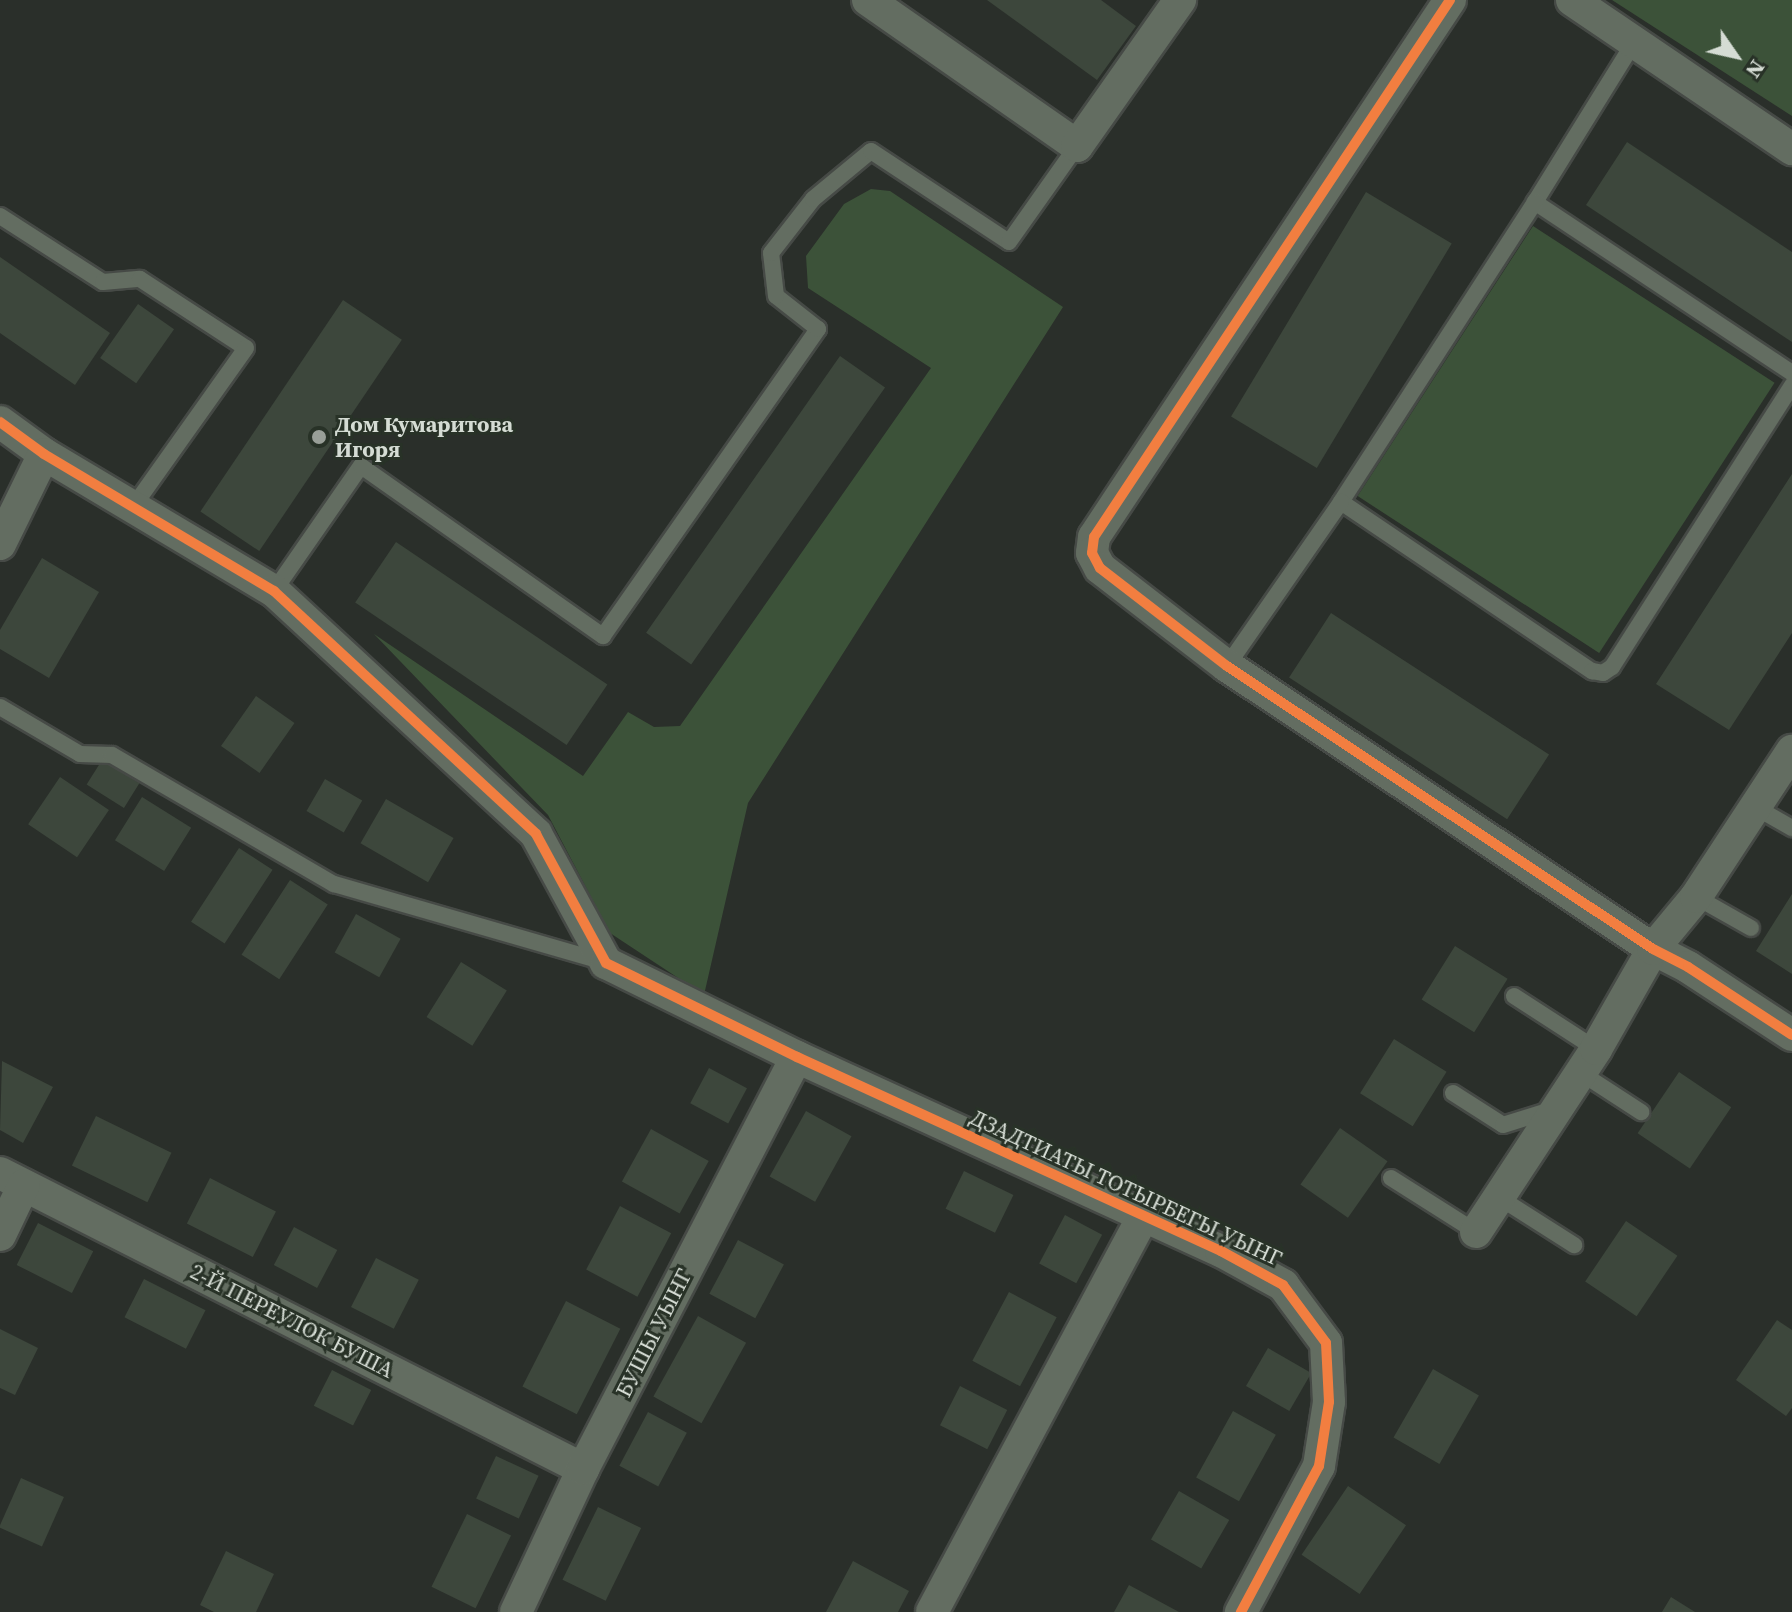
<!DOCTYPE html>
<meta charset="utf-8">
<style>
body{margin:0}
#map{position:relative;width:1792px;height:1612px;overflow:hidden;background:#2a2f2a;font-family:"Source Serif 4",serif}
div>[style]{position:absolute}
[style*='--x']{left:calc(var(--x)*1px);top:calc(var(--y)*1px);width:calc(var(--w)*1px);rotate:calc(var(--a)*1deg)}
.green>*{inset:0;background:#3c5239;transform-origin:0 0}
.building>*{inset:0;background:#3d473c;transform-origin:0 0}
.roads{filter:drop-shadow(2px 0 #464a46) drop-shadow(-2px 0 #464a46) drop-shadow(0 2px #464a46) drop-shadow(0 -2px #464a46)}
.lane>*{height:16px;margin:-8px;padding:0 8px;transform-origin:8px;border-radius:8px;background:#636d61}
.street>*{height:32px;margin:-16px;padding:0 16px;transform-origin:16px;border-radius:16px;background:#636d61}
.cycleway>*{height:10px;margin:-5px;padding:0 5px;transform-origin:5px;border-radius:5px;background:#f27e40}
.dots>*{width:22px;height:22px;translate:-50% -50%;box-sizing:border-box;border:4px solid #283227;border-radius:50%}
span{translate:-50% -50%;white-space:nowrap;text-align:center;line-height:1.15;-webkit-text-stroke:6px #283227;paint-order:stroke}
.poi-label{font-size:22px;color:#d5dcd4;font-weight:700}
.left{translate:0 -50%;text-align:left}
.street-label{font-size:22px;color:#d5dcd4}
.north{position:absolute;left:1696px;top:16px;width:80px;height:80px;-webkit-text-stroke:6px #283227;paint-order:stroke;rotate:124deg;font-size:22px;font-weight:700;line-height:32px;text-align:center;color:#d5dcd4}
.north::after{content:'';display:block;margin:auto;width:28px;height:36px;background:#d5dcd4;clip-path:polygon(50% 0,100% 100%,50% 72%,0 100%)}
</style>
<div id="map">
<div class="green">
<i style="clip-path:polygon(1612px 0,1792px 0,1792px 116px)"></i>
<i style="clip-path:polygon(871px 189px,890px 191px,1063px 307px,748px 803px,704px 995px,610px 933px,548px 815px,374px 634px,583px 776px,628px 712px,654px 727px,680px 726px,931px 368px,808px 288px,806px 256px,844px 204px)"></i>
<i style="left:1533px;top:226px;width:288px;height:322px;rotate:33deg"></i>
</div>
<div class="building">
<i style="clip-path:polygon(987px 0,1101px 0,1136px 26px,1097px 80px)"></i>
<i style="clip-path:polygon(1627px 142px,1792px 252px,1792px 342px,1586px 205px)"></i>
<i style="left:1366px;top:192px;width:100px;height:262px;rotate:31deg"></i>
<i style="clip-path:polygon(0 257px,110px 333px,75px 385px,0 333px)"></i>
<i style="left:343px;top:300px;width:71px;height:255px;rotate:34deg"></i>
<i style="left:138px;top:304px;width:44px;height:66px;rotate:35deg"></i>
<i style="left:840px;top:356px;width:55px;height:338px;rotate:35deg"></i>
<i style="clip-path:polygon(1792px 474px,1792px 633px,1729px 730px,1656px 684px)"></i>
<i style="left:396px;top:542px;width:255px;height:73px;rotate:34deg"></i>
<i style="clip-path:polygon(42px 558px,99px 592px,49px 678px,0 649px,0 630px)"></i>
<i style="left:1331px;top:613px;width:260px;height:77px;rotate:33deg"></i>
<i style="left:256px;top:696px;width:47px;height:61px;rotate:35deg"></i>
<i style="left:102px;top:760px;width:44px;height:29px;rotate:32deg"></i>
<i style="left:60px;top:777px;width:59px;height:57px;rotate:34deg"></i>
<i style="left:325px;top:779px;width:43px;height:37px;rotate:30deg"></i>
<i style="left:142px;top:797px;width:58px;height:51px;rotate:32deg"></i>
<i style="left:386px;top:799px;width:78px;height:51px;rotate:30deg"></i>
<i style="left:239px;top:848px;width:40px;height:88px;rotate:33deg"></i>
<i style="left:290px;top:880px;width:45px;height:89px;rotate:33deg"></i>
<i style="clip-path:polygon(1792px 894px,1792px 974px,1756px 951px)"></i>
<i style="left:356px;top:914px;width:51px;height:44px;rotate:29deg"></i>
<i style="left:1455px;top:946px;width:62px;height:63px;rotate:32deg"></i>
<i style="left:461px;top:962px;width:54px;height:65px;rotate:32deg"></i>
<i style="left:1394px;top:1039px;width:62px;height:64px;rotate:32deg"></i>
<i style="clip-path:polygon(2px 1061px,53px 1087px,23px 1143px,0 1130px)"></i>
<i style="left:709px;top:1068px;width:43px;height:40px;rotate:28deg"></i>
<i style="left:1679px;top:1072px;width:63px;height:74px;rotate:34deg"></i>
<i style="left:806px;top:1111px;width:52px;height:75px;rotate:29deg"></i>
<i style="left:96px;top:1116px;width:84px;height:55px;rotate:26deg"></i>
<i style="left:1340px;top:1128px;width:58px;height:69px;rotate:35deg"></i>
<i style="left:651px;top:1129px;width:66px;height:60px;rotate:29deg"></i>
<i style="left:964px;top:1171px;width:55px;height:42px;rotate:26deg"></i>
<i style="left:210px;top:1178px;width:74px;height:51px;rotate:27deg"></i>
<i style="left:620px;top:1206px;width:58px;height:72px;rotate:28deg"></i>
<i style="left:1065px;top:1215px;width:42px;height:55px;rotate:28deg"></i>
<i style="left:1626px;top:1221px;width:62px;height:73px;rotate:34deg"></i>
<i style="left:38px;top:1223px;width:62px;height:47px;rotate:27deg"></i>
<i style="left:294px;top:1227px;width:49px;height:43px;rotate:28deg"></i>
<i style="left:738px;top:1240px;width:52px;height:61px;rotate:28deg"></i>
<i style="left:376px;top:1258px;width:48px;height:55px;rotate:27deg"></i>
<i style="left:144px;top:1279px;width:69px;height:43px;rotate:27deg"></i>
<i style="left:1009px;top:1292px;width:54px;height:78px;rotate:28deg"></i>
<i style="left:566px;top:1301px;width:61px;height:96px;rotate:27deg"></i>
<i style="left:698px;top:1316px;width:55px;height:92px;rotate:29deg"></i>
<i style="clip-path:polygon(1777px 1320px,1792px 1330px,1792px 1408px,1786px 1416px,1736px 1380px)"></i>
<i style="clip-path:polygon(0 1329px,38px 1348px,15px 1395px,0 1388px)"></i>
<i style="left:1268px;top:1348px;width:50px;height:44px;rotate:30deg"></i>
<i style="left:1433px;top:1369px;width:53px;height:79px;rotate:30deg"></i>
<i style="left:332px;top:1370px;width:44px;height:40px;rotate:27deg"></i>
<i style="left:960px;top:1386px;width:53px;height:44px;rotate:27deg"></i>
<i style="left:1233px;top:1411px;width:49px;height:76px;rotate:29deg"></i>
<i style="left:648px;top:1412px;width:44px;height:61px;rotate:28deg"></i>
<i style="left:496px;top:1456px;width:47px;height:47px;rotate:25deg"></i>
<i style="left:21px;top:1478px;width:47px;height:54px;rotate:24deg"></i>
<i style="left:1348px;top:1486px;width:70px;height:83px;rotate:34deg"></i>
<i style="left:1179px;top:1491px;width:58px;height:56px;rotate:30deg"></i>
<i style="left:598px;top:1507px;width:48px;height:81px;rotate:26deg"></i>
<i style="left:467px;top:1514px;width:49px;height:81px;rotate:26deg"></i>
<i style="clip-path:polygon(226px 1551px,274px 1574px,256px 1612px,214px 1612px,200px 1605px)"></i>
<i style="clip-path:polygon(853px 1561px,909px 1591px,898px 1612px,826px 1612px)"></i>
<i style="clip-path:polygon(1129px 1585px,1179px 1612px,1114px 1612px)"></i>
<i style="clip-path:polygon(1671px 1597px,1695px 1612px,1662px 1612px)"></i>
</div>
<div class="roads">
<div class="lane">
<i style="--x:1535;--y:202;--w:186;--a:-58.2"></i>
<i style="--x:0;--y:216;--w:122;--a:32.7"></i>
<i style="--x:103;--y:282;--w:37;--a:-5"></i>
<i style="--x:140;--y:279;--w:126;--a:33.1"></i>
<i style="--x:246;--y:348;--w:195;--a:125.4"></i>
<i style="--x:1792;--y:373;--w:309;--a:-146.4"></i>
<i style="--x:1535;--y:202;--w:357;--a:122.9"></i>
<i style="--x:1341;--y:502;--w:303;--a:34"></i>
<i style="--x:1592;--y:671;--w:11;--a:10"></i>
<i style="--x:1603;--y:673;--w:11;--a:-34"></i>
<i style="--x:1612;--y:667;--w:335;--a:-57.4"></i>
<i style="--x:274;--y:591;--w:152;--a:-55.2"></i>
<i style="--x:361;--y:466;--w:296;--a:35.1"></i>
<i style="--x:603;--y:636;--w:375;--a:-55"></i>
<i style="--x:818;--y:329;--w:53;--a:-141.8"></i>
<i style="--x:776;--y:296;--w:43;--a:-96.6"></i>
<i style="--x:771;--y:253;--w:68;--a:-52.1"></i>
<i style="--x:813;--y:199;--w:75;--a:-39.6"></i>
<i style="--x:871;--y:151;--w:165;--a:33.4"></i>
<i style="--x:1009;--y:242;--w:118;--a:-54.7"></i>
<i style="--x:1227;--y:666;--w:200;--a:-55.2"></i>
<i style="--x:0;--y:707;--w:93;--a:30.4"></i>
<i style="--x:80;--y:754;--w:32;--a:2"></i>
<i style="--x:112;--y:755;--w:257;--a:30.2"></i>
<i style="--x:334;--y:884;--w:281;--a:16.1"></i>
<i style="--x:1755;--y:807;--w:43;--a:29.6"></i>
<i style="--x:1696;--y:897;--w:63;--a:29.4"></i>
<i style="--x:1514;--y:996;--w:98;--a:32.9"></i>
<i style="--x:1581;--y:1073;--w:72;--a:33"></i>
<i style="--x:1453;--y:1093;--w:59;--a:32.6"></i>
<i style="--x:1503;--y:1125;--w:53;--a:-17.4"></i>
<i style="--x:1391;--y:1178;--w:101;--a:32.4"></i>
<i style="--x:1500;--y:1198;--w:88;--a:32.4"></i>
</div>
<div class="street">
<i style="--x:868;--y:0;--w:255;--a:34.9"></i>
<i style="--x:1077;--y:146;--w:179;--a:-54.8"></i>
<i style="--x:1450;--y:0;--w:644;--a:123.54"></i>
<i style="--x:1094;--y:537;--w:16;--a:97"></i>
<i style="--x:1092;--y:553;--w:17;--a:62"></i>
<i style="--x:1100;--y:568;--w:160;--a:37.7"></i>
<i style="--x:1227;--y:666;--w:511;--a:33.6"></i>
<i style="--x:1653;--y:949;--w:39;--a:27"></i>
<i style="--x:1688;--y:967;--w:124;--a:33.2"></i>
<i style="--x:1572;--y:0;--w:266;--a:34.1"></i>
<i style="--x:0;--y:422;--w:54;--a:36"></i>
<i style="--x:44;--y:454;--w:268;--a:30.8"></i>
<i style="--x:274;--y:591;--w:357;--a:42.8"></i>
<i style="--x:536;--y:834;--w:147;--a:61.5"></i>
<i style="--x:606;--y:963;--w:213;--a:26.2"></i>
<i style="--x:797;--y:1057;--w:466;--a:24.6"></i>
<i style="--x:1221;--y:1251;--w:71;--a:28.7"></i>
<i style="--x:1283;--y:1285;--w:72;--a:53.4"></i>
<i style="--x:1326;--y:1343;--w:59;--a:87.1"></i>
<i style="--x:1329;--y:1402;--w:65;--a:98.9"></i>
<i style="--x:1319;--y:1466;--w:166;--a:118.1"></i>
<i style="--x:0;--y:544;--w:100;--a:-63.9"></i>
<i style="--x:0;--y:1173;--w:654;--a:26.92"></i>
<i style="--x:1476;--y:1232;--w:219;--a:-56.7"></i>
<i style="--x:1596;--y:1049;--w:115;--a:-60.3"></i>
<i style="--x:1653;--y:949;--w:67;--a:-50.4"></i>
<i style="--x:1696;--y:897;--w:175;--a:-56.7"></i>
<i style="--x:0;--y:1235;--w:55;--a:-64.4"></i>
<i style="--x:516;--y:1612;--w:158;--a:-64.9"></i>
<i style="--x:583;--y:1469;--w:464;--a:-62.6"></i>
<i style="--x:932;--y:1612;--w:448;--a:-61.9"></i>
</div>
</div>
<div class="cycleway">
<i style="--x:1450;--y:0;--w:644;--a:123.54"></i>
<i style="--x:1094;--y:537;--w:16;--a:97"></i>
<i style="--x:1092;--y:553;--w:17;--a:62"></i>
<i style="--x:1100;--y:568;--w:160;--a:37.7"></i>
<i style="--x:1227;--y:666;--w:511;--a:33.6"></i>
<i style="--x:1653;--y:949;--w:39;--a:27"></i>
<i style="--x:1688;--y:967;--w:124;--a:33.2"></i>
<i style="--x:0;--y:422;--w:54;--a:36"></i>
<i style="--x:44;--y:454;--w:268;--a:30.8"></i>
<i style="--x:274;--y:591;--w:357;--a:42.8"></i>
<i style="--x:536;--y:834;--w:147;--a:61.5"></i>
<i style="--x:606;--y:963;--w:213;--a:26.2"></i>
<i style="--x:797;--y:1057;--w:466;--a:24.6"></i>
<i style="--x:1221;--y:1251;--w:71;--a:28.7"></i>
<i style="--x:1283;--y:1285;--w:72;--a:53.4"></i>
<i style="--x:1326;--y:1343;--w:59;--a:87.1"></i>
<i style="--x:1329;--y:1402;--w:65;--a:98.9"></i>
<i style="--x:1319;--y:1466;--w:166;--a:118.1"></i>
</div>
<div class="dots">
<i style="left:319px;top:437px;background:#999f98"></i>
</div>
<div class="poi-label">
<span class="left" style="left:335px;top:437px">Дом Кумаритова<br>Игоря</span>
</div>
<div class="street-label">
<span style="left:1126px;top:1188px;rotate:25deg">ДЗАДТИАТЫ ТОТЫРБЕГЫ УЫНГ</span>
<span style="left:292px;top:1321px;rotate:27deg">2-Й ПЕРЕУЛОК БУША</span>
<span style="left:654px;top:1333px;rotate:-63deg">БУШЫ УЫНГ</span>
</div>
<div class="north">N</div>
</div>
